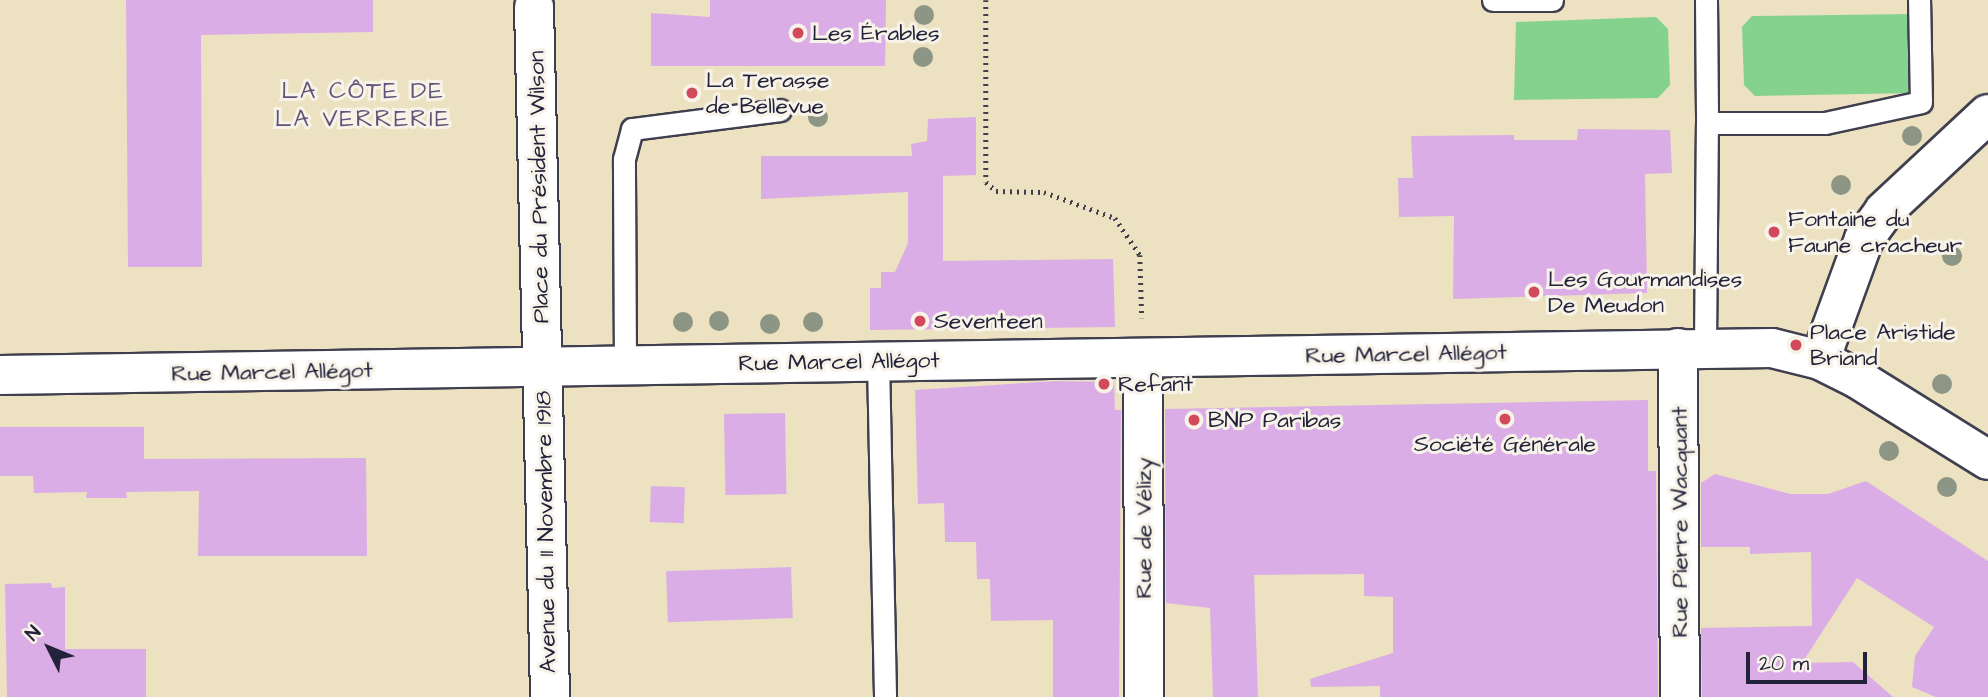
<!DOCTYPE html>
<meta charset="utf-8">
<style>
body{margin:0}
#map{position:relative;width:1988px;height:697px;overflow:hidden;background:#ece1c0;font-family:"Architects Daughter",sans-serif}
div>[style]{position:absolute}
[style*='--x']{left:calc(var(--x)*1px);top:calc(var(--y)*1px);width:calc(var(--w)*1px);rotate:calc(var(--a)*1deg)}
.green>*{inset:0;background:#85d18e}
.building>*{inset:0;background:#dbade7;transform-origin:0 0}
.path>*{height:4.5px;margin-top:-2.25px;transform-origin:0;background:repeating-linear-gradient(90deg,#403f4f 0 2px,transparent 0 7px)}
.roads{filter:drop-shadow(2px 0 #403f4f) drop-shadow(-2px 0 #403f4f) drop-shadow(0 2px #403f4f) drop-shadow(0 -2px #403f4f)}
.lane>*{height:21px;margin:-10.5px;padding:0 10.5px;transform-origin:10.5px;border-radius:10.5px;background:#fff}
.street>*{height:38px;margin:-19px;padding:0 19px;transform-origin:19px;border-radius:19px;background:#fff}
.secondary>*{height:38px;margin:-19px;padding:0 19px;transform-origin:19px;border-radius:19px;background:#fff}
.trees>*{width:20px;height:20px;margin:-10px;border-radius:50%;background:#8d9585}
.dots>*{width:19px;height:19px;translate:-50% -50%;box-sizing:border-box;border:4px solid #f7f3e8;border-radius:50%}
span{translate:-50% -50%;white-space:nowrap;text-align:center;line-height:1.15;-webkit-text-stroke:6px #f7f3e8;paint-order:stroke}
.poi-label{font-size:23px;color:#22223b}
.left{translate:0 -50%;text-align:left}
.street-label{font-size:23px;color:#22223b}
.neighbourhood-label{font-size:24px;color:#635377;letter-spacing:2px}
.north{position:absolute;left:14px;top:613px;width:70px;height:70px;-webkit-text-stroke:5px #f7f3e8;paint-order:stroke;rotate:313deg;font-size:19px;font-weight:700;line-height:28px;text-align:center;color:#22223b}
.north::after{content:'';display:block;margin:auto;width:24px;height:32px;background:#22223b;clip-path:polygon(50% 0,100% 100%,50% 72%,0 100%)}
.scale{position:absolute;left:1746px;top:652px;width:121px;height:32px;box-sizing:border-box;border:4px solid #22223b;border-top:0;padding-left:9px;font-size:21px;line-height:24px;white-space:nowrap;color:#22223b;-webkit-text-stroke:5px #f7f3e8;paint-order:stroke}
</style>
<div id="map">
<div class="green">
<i style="clip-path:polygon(1913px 14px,1915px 93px,1755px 96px,1744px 85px,1742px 27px,1752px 16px)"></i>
<i style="clip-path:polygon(1656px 17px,1668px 29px,1670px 85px,1658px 98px,1514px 100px,1516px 22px)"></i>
</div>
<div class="building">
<i style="clip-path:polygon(126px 0,373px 0,373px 32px,201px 35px,202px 267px,128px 267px)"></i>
<i style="clip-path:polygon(710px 0,886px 0,885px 66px,651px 66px,651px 13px,710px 17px)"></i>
<i style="clip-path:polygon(976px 117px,976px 175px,943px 176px,943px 261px,1113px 259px,1115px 327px,870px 330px,870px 288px,881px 288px,881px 272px,895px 272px,908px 243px,908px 192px,761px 199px,761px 156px,912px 156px,911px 144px,927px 141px,928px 119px)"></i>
<i style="clip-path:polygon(1578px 129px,1670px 130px,1672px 173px,1645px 174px,1647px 293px,1453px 299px,1454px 216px,1399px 217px,1398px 178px,1413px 178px,1411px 136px,1514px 135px,1514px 140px,1577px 140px)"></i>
<i style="clip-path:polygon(1057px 381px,1114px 382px,1115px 410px,1121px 410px,1119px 697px,1053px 697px,1053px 620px,991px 621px,990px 579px,977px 579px,976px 542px,945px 542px,944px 503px,918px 504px,915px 390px)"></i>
<i style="clip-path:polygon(1648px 400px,1648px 471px,1656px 471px,1658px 697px,1380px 697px,1380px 686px,1311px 687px,1310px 679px,1393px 653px,1393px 597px,1364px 596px,1364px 574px,1254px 575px,1258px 697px,1213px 697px,1210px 608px,1166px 603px,1165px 409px)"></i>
<i style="left:785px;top:413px;width:81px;height:61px;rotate:89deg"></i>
<i style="clip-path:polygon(0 427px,144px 427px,144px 459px,366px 458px,367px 556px,198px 556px,199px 491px,126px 492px,127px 498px,86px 498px,87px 492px,34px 493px,33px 476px,0 476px)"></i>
<i style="clip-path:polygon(1715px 474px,1790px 494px,1828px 494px,1866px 481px,1988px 561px,1988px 697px,1936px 697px,1912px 687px,1915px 656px,1934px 627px,1857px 578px,1802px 663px,1853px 662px,1893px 697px,1702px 697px,1701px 628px,1812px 626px,1811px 552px,1750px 554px,1750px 547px,1701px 547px,1701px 483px)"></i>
<i style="left:651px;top:486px;width:34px;height:36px;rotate:2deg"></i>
<i style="left:791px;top:567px;width:51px;height:125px;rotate:88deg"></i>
<i style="clip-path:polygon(51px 583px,52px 588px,65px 587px,65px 649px,146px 649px,146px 697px,7px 697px,5px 584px)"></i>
</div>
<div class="path">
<i style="--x:986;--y:0;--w:182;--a:90"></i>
<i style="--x:986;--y:182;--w:13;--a:42"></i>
<i style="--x:996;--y:191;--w:48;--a:1.2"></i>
<i style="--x:1044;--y:192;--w:76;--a:20.1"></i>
<i style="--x:1115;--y:218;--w:45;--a:56"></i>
<i style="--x:1140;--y:255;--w:63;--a:88.2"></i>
</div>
<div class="roads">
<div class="lane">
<i style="--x:1493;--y:0;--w:59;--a:0"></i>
<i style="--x:1706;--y:0;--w:123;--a:89.5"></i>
<i style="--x:1705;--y:346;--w:223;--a:-89.5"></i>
<i style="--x:1707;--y:123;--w:118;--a:0"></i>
<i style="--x:1825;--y:123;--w:98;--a:-12.3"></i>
<i style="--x:1921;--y:102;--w:102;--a:-91.1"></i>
<i style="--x:878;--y:361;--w:336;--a:88.8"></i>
<i style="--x:625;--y:364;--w:205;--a:-90.3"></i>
<i style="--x:624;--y:159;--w:31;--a:-75"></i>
<i style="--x:632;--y:129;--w:149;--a:-7.3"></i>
</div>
<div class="street">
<i style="--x:534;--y:7;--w:690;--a:88.67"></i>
<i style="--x:1678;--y:348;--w:349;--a:89.7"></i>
<i style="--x:1143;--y:358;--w:339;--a:89.8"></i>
<i style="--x:1820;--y:360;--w:129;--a:-70"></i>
<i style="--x:1864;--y:239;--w:34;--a:-54"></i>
<i style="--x:1884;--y:211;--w:142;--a:-43"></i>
</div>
<div class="secondary">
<i style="--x:0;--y:375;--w:1772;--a:-0.87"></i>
<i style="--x:1772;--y:348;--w:49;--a:14"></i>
<i style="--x:1820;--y:360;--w:42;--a:26.6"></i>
<i style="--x:1858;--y:379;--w:153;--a:31.9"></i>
</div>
</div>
<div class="trees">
<i style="left:924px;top:15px"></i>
<i style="left:923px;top:57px"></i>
<i style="left:818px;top:117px"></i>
<i style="left:1912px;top:136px"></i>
<i style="left:1841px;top:185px"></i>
<i style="left:1952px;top:256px"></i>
<i style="left:719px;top:321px"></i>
<i style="left:683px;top:322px"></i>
<i style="left:813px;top:322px"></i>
<i style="left:770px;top:324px"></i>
<i style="left:1942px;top:384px"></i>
<i style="left:1889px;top:451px"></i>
<i style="left:1947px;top:487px"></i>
</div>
<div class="dots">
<i style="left:798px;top:33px;background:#d1495b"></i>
<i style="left:692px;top:93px;background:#d1495b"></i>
<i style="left:1774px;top:232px;background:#d1495b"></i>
<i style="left:1534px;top:292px;background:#d1495b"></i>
<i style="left:920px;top:321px;background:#d1495b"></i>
<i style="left:1796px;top:345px;background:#d1495b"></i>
<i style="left:1104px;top:384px;background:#d1495b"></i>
<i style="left:1505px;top:419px;background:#d1495b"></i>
<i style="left:1194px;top:420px;background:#d1495b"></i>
</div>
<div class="poi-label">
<span class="left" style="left:812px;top:33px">Les Érables</span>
<span class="left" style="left:706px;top:93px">La Terasse<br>de Bellevue</span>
<span class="left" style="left:1788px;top:232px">Fontaine du<br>Faune cracheur</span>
<span class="left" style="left:1548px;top:292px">Les Gourmandises<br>De Meudon</span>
<span class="left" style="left:934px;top:321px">Seventeen</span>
<span class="left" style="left:1810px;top:345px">Place Aristide<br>Briand</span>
<span class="left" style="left:1118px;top:384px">Refant</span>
<span class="left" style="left:1208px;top:420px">BNP Paribas</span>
<span style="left:1505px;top:444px">Société Générale</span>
</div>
<div class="street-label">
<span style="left:539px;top:187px;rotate:-91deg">Place du Président Wilson</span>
<span style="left:1406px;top:354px;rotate:-1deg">Rue Marcel Allégot</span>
<span style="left:839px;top:362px;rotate:-1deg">Rue Marcel Allégot</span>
<span style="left:272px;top:372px;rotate:-1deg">Rue Marcel Allégot</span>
<span style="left:1680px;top:522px;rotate:-90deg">Rue Pierre Wacquant</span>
<span style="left:1144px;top:528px;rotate:-90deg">Rue de Vélizy</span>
<span style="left:546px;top:532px;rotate:-91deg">Avenue du 11 Novembre 1918</span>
</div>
<div class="neighbourhood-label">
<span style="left:363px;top:106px">LA CÔTE DE<br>LA VERRERIE</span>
</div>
<div class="north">N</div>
<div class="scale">20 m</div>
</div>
